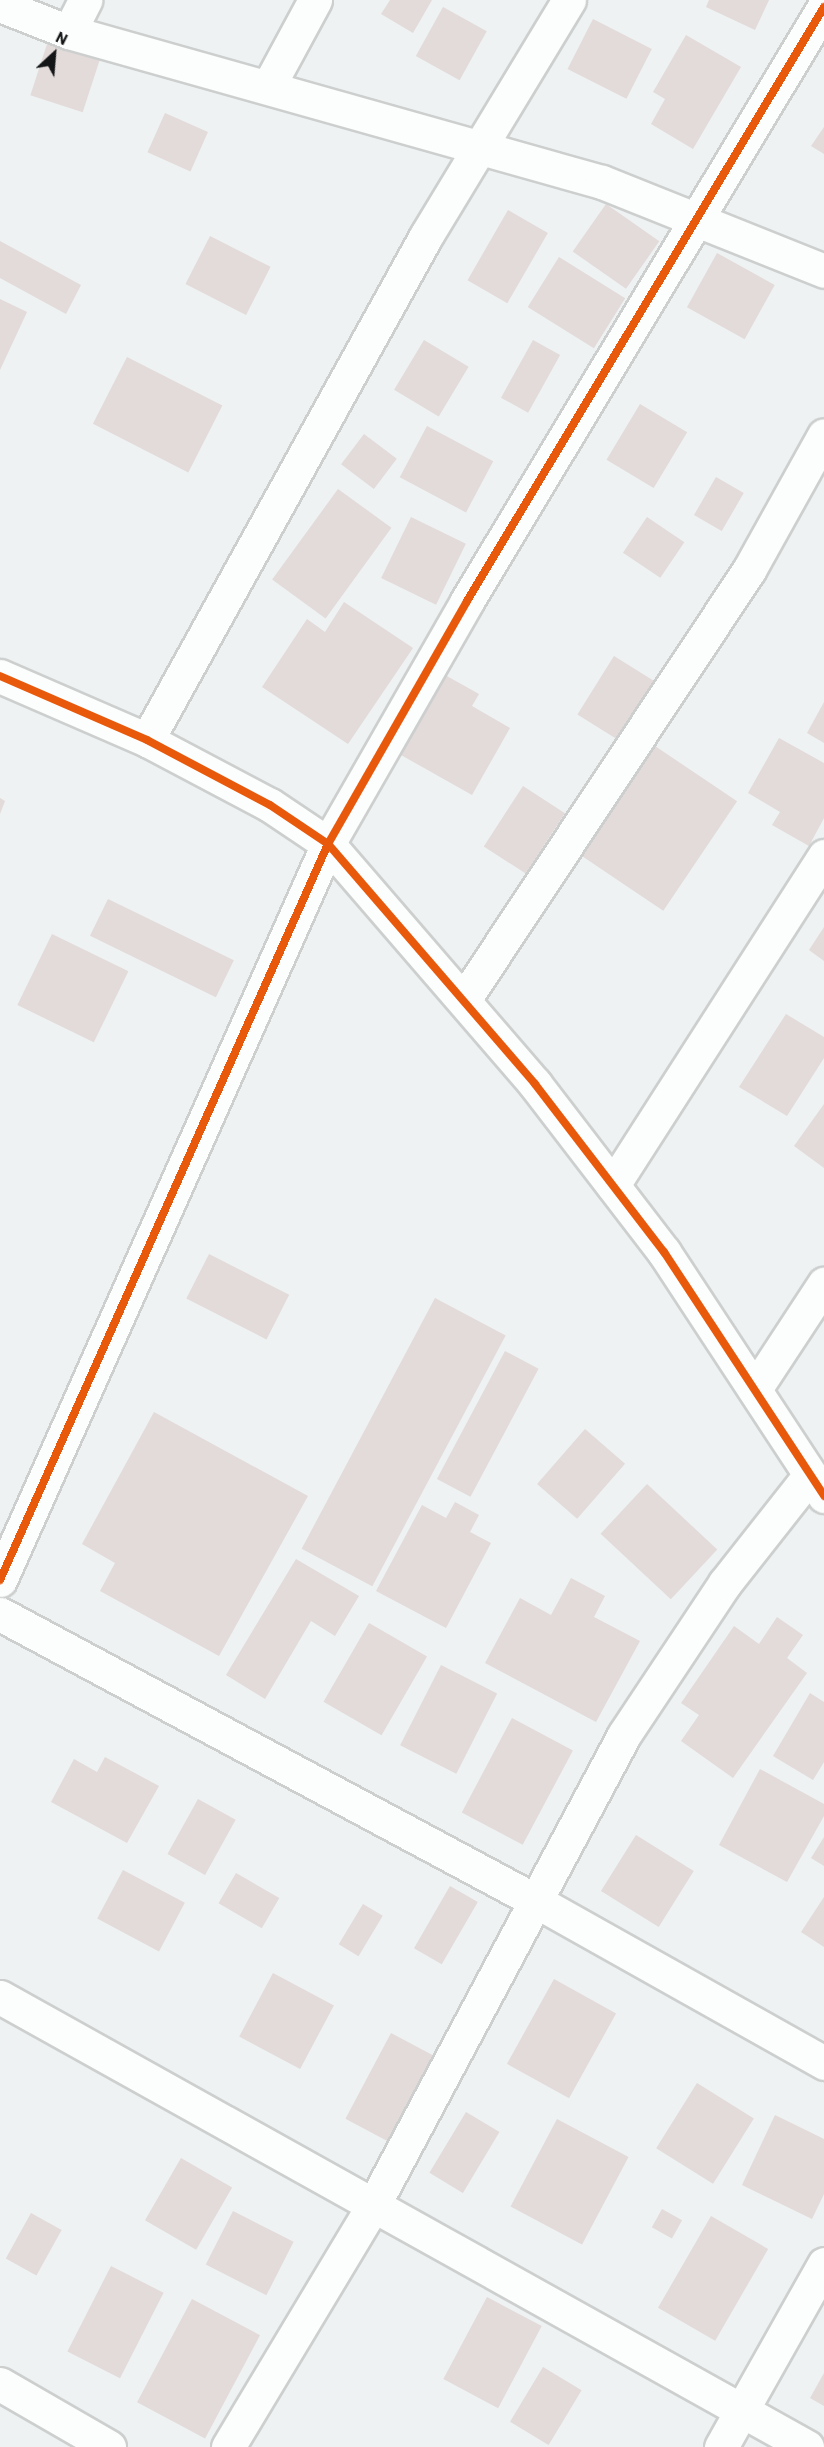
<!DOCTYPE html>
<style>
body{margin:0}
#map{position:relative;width:824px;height:2447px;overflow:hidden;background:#eef2f2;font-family:Barlow,sans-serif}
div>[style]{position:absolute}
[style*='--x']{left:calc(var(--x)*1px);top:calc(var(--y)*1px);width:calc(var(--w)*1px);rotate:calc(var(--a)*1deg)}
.building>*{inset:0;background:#e3dada;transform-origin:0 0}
.roads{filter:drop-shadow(2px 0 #cdcfcf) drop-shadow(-2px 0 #cdcfcf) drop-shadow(0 2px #cdcfcf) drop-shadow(0 -2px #cdcfcf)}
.minor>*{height:33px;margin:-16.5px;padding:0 16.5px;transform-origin:16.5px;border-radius:16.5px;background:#fcfdfd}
.tertiary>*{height:33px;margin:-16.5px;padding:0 16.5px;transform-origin:16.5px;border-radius:16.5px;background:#fcfdfd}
.cycleway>*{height:8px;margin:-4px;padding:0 4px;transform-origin:4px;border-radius:4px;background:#e8590c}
span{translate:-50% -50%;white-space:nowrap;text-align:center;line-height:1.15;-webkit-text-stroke:6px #fff;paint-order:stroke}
.north{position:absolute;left:24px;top:24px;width:60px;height:60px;-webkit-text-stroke:4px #fff;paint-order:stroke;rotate:26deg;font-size:16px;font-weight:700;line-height:24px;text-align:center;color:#131516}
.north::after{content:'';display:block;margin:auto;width:21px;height:27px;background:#131516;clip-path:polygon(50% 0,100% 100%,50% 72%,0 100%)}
</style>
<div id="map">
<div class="building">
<i style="clip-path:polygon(390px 0,432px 0,413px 33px,381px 14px)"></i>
<i style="clip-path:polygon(709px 0,769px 0,755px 30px,706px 7px)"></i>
<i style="left:443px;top:7px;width:50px;height:56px;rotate:29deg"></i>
<i style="left:593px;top:19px;width:66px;height:56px;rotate:27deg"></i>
<i style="clip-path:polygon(686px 35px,741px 67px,693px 149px,651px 124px,665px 99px,653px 92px)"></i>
<i style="left:48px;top:41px;width:55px;height:57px;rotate:18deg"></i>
<i style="left:165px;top:113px;width:47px;height:43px;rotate:24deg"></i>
<i style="clip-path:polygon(824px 127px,824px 154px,811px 146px)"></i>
<i style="left:606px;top:204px;width:65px;height:58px;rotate:35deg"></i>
<i style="left:508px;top:210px;width:46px;height:81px;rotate:30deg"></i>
<i style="left:210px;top:236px;width:68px;height:54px;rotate:27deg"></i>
<i style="clip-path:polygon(0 241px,81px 285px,66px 314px,0 278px)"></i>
<i style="left:717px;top:253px;width:66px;height:62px;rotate:29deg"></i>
<i style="left:559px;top:257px;width:78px;height:59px;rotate:32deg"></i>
<i style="clip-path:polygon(0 299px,27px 312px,0 370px)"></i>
<i style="left:424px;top:340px;width:52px;height:58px;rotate:31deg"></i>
<i style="left:533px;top:340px;width:31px;height:66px;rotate:29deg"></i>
<i style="left:127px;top:357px;width:107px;height:75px;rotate:27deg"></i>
<i style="left:640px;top:404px;width:55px;height:65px;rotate:31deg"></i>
<i style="left:427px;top:426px;width:75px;height:58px;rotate:28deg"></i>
<i style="left:364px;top:434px;width:41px;height:38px;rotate:37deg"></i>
<i style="left:716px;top:477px;width:32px;height:44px;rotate:30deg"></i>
<i style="left:338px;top:489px;width:66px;height:112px;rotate:36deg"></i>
<i style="left:411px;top:517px;width:61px;height:68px;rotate:26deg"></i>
<i style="left:647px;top:517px;width:45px;height:43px;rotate:34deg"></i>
<i style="clip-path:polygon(344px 602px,413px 648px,348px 744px,262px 687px,307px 619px,325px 632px)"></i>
<i style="left:614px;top:656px;width:51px;height:69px;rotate:32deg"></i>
<i style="clip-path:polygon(445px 675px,479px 694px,472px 706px,510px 728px,472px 795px,401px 755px)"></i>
<i style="clip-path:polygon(824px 702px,824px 743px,807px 733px)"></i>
<i style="clip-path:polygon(779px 738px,824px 763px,824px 818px,809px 846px,772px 825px,780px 812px,748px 793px)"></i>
<i style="left:655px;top:746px;width:99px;height:132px;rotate:34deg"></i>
<i style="left:523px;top:786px;width:50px;height:72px;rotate:33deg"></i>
<i style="clip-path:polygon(0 798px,5px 801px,0 814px)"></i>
<i style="left:108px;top:899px;width:140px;height:41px;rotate:26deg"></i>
<i style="clip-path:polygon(824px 927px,824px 961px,809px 950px)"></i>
<i style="left:52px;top:934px;width:85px;height:79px;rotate:26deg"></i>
<i style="clip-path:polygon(786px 1014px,824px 1037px,824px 1058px,787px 1116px,739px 1087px)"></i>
<i style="clip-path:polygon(824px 1104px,824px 1168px,794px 1146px)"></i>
<i style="left:209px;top:1254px;width:90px;height:50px;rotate:27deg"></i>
<i style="left:435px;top:1298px;width:80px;height:284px;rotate:28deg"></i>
<i style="left:505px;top:1351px;width:38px;height:145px;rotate:28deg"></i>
<i style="clip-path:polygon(154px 1412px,308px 1496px,219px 1656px,100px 1591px,115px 1563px,82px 1544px)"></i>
<i style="left:585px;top:1429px;width:53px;height:73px;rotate:41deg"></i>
<i style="left:647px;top:1484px;width:96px;height:68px;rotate:43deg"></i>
<i style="clip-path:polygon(455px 1502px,479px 1515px,470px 1532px,491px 1543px,446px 1628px,376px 1591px,422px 1505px,446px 1518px)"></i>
<i style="clip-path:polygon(296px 1559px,359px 1596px,335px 1636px,311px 1621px,265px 1699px,226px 1675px)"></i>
<i style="clip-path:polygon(571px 1578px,605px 1596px,594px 1617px,640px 1641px,596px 1722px,485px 1663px,520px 1598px,551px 1615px)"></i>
<i style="clip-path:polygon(777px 1617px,803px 1635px,787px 1658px,807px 1673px,733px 1778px,681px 1741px,699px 1715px,681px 1703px,734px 1626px,759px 1644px)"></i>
<i style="left:369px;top:1623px;width:67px;height:91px;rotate:30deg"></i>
<i style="left:441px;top:1665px;width:63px;height:90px;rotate:27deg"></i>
<i style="clip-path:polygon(810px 1693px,824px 1702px,824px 1762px,813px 1780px,773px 1756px)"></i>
<i style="left:512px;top:1718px;width:69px;height:107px;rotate:28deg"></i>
<i style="clip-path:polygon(105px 1757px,159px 1786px,127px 1843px,51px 1802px,74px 1759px,97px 1772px)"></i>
<i style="clip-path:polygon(760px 1769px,824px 1804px,824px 1816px,787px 1882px,719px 1845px)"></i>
<i style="left:198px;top:1799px;width:43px;height:63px;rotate:29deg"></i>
<i style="left:636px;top:1835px;width:68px;height:66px;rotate:32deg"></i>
<i style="clip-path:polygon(824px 1837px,824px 1866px,811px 1858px)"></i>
<i style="left:123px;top:1870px;width:70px;height:55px;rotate:28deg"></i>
<i style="left:236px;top:1873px;width:50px;height:35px;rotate:30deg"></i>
<i style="left:450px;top:1886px;width:32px;height:72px;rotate:30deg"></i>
<i style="clip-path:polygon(824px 1897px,824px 1947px,801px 1932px)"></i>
<i style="left:363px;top:1904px;width:23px;height:47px;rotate:31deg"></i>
<i style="left:273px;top:1973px;width:69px;height:72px;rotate:28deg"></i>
<i style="left:554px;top:1979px;width:71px;height:97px;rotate:29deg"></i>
<i style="left:391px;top:2033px;width:49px;height:97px;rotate:28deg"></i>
<i style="left:697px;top:2083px;width:67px;height:77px;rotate:32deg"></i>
<i style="left:466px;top:2112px;width:39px;height:71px;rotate:31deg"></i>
<i style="clip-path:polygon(775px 2115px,824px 2139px,824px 2194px,812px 2219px,742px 2185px)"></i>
<i style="left:557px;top:2119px;width:81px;height:99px;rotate:28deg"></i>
<i style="left:181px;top:2158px;width:59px;height:72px;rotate:30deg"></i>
<i style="left:662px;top:2209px;width:23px;height:21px;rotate:29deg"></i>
<i style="left:233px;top:2211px;width:68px;height:60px;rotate:27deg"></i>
<i style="left:31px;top:2213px;width:35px;height:52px;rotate:29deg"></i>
<i style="left:711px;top:2216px;width:66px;height:106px;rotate:30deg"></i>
<i style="left:111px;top:2266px;width:59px;height:96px;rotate:27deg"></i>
<i style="left:487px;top:2297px;width:62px;height:93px;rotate:28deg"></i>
<i style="left:192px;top:2299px;width:77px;height:117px;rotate:28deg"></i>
<i style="left:543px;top:2367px;width:45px;height:64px;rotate:31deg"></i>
<i style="clip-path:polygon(824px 2373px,824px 2406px,810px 2398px)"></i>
</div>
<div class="roads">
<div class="minor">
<i style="--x:0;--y:5;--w:74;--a:21.4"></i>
<i style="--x:69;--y:32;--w:554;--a:15.72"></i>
<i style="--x:602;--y:182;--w:239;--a:21.8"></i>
<i style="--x:69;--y:32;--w:36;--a:-63"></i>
<i style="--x:268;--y:87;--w:99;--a:-61.6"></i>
<i style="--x:147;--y:740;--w:576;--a:-61.03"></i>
<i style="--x:426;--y:236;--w:276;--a:-58.8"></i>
<i style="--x:465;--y:998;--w:514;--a:-56.43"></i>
<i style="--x:749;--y:570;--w:154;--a:-60.9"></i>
<i style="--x:613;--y:1185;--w:391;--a:-57.3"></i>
<i style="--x:755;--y:1389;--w:126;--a:-56.7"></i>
<i style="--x:0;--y:1580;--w:806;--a:-65.98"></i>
<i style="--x:328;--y:844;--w:280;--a:-60.2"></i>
<i style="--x:467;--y:601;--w:693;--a:-58.99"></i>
<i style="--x:0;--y:1614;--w:606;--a:28.17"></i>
<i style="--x:534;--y:1900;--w:333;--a:29.3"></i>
<i style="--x:0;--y:1997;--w:924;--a:29.14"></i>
<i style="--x:0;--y:2384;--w:126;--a:30"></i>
<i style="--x:228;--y:2447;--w:283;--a:-59"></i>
<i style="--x:374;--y:2204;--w:531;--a:-61.94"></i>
<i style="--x:624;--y:1735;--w:182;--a:-56.4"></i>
<i style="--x:725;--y:1583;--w:137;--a:-51.8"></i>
<i style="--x:721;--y:2447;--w:210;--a:-60.6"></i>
</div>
<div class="tertiary">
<i style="--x:0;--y:676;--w:160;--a:23.5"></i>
<i style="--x:147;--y:740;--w:139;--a:27.9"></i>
<i style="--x:270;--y:805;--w:70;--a:33.9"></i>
<i style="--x:328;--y:844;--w:317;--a:49.2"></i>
<i style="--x:535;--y:1084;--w:212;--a:52.5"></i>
<i style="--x:664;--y:1252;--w:292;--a:56.7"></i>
</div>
</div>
<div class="cycleway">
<i style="--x:0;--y:676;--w:160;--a:23.5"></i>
<i style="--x:147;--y:740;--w:139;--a:27.9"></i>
<i style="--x:270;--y:805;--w:70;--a:33.9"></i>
<i style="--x:328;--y:844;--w:317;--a:49.2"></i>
<i style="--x:535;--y:1084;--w:212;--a:52.5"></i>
<i style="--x:664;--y:1252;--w:292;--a:56.7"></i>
<i style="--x:0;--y:1580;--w:806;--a:-65.98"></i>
<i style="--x:328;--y:844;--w:280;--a:-60.2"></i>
<i style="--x:467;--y:601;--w:693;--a:-58.99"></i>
</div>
<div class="north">N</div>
</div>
